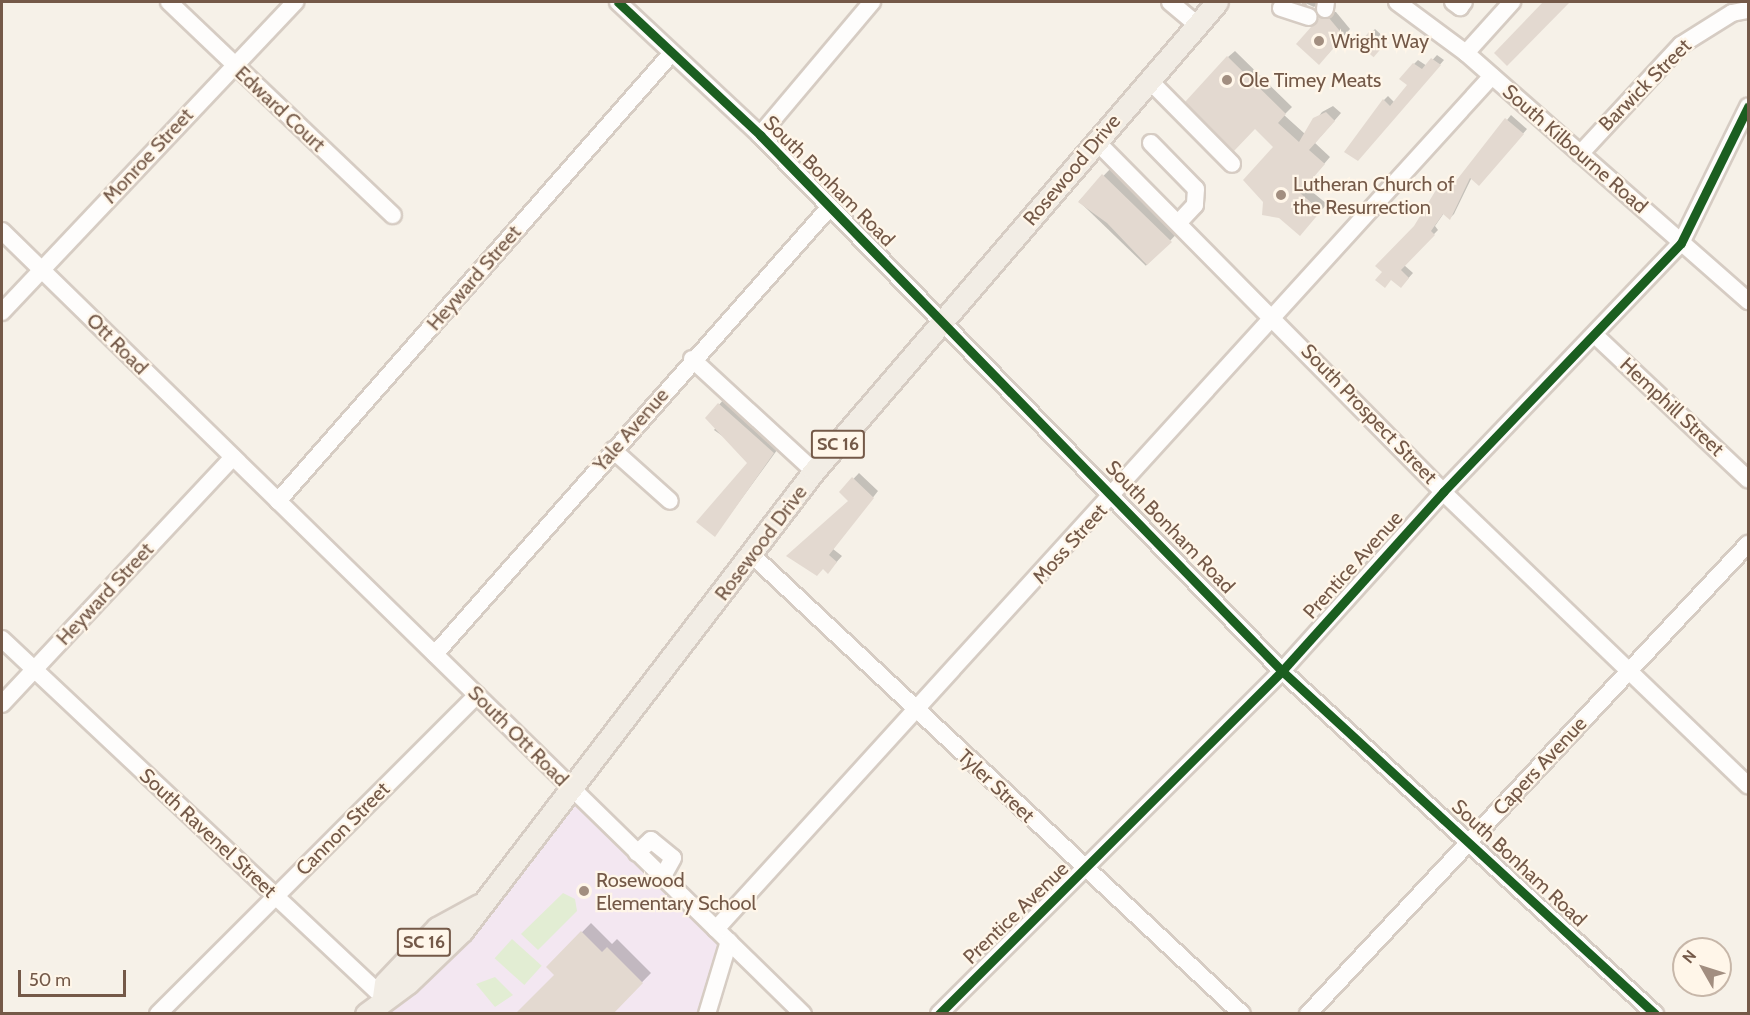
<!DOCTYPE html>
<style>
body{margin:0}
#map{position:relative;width:1750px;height:1015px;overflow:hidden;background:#f6f1e8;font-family:Cabin,sans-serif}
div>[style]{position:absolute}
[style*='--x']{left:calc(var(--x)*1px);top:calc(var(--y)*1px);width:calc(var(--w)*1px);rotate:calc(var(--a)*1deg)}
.education>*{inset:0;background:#f3e7f1}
.green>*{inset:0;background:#e2edd3;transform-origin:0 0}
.shadow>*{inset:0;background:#0003;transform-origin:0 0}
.building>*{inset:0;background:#e3d9d0;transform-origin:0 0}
.minor-tunnel>*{height:16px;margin-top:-8px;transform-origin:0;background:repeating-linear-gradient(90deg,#d6cbc0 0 16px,transparent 0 24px)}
.roads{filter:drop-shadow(2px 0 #d6ccc3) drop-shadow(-2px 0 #d6ccc3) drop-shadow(0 2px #d6ccc3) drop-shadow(0 -2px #d6ccc3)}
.minor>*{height:16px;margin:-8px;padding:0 8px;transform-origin:8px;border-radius:8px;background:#fefdfc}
.major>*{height:21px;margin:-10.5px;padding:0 10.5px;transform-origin:10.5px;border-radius:10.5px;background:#f2ede5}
.cycleway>*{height:9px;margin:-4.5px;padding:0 4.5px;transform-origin:4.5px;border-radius:4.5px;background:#1b5e20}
.dots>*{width:16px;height:16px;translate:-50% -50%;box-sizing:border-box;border:3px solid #fff6e9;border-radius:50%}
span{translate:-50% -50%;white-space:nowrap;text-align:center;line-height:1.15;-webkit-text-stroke:4.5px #fff6e9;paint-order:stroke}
.shield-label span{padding:2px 4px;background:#fff6e9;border:2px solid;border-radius:4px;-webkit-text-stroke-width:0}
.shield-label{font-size:18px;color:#745948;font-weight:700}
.poi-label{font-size:20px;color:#745948}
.left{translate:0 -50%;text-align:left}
.street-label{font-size:20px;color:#745948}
.frame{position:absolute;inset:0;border:3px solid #745948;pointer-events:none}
.north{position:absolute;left:1672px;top:937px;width:60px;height:60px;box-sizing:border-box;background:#fff6e9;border:2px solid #c7b7a9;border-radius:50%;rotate:309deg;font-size:16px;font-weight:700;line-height:24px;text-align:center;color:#745948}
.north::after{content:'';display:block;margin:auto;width:21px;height:27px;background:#a28e80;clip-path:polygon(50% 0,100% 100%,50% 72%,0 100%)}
.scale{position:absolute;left:18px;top:970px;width:108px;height:27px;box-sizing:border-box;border:3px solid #745948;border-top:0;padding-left:8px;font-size:18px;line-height:21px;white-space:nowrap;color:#745948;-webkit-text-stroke:4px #fff6e9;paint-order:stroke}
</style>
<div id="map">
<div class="education">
<i style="clip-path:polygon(573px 790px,729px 941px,707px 1013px,366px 1014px)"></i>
</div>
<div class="green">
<i style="clip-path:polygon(563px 893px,575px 899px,577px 911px,538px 950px,521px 934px)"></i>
<i style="left:512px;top:939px;width:40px;height:26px;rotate:42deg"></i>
<i style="clip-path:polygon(495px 977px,513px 995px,495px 1007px,476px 984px)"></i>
</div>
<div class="shadow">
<i style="clip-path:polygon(1303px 2px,1320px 2px,1314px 7px)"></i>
<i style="clip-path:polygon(1328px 11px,1336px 12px,1350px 29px,1326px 56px,1320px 19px)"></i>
<i style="clip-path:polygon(1375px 29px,1387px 40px,1377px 51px,1361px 44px)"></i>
<i style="clip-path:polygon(1235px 51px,1292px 107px,1284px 115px,1305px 134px,1322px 112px,1333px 106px,1341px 113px,1315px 143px,1330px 157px,1305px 186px,1327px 204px,1306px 227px,1275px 147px,1255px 127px,1228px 57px)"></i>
<i style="clip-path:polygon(1437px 55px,1444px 60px,1362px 155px,1346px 151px,1384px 100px,1388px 96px,1395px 103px,1409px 85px,1414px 64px,1418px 60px,1427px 66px)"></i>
<i style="clip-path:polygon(1511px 115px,1527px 129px,1483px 179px,1472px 177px,1454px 214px,1450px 218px,1444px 213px,1435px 226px,1438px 230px,1404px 265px,1413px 273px,1405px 282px,1392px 279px,1437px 191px,1457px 183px)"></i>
<i style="left:1113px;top:166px;width:93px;height:49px;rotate:44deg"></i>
<i style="clip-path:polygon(726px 397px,780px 446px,715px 535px,749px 463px,745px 452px,714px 430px,717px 426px,707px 418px)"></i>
<i style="clip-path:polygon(859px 473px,878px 491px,833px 549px,842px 556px,833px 566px,823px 568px,850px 501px,841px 492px)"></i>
<i style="clip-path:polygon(591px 923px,612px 944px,617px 939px,651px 973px,611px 1014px,548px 967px)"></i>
</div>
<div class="building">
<i style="clip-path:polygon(1543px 2px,1570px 2px,1507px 66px,1494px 53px)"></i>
<i style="clip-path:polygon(1319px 18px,1329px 18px,1344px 36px,1319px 65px,1296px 44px)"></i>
<i style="left:1369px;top:32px;width:20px;height:16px;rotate:41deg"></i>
<i style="clip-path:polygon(1227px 56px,1286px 114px,1278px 123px,1299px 142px,1313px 118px,1326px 112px,1335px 121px,1309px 150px,1325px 164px,1300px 193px,1321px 211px,1300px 236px,1279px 218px,1262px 215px,1263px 202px,1243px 180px,1273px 147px,1255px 129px,1234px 151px,1185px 102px)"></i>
<i style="clip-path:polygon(1431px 58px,1441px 65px,1358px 161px,1344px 152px,1383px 99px,1390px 106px,1407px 85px,1399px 79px,1413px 63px,1422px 69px)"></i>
<i style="clip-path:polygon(1505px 118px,1524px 134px,1479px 186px,1470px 178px,1450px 220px,1443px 214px,1431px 231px,1435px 235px,1401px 270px,1409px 278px,1401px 288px,1391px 280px,1385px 288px,1375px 280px,1382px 272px,1375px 266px,1414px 226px,1436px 190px,1452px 186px)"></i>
<i style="clip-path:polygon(1102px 174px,1172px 242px,1147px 265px,1107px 223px,1078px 202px)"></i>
<i style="clip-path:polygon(718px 403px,774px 453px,715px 537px,696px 522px,747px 463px,705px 418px)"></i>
<i style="clip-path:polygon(852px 477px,874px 498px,829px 555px,837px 562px,828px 574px,823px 569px,817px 576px,786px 556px,848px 501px,839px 492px)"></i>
<i style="clip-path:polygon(581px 931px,602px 952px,607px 947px,643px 983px,613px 1014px,515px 1014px,554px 975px,546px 967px)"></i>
</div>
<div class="minor-tunnel">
<i style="--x:1302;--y:4;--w:4;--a:-27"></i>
</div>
<div class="roads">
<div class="minor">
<i style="--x:169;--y:2;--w:309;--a:43.6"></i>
<i style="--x:618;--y:2;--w:195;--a:43.1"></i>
<i style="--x:760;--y:135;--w:748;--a:45.76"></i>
<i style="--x:1282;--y:671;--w:507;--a:42.6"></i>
<i style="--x:1170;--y:2;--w:35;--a:40"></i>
<i style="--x:1397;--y:2;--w:86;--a:36.5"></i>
<i style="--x:1466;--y:53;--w:376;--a:41.3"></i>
<i style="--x:1453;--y:2;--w:9;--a:36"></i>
<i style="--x:1460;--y:7;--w:6;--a:-51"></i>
<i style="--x:1281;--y:8;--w:29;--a:18"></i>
<i style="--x:1325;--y:9;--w:7;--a:-82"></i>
<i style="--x:1466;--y:53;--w:69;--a:-48"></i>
<i style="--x:1149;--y:80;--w:118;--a:45.3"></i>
<i style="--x:760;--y:135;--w:174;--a:-49.9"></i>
<i style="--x:1096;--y:141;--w:494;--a:45.3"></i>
<i style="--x:1443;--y:492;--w:423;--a:43.9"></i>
<i style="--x:1151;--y:143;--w:64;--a:45.6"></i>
<i style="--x:1196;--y:189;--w:16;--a:94"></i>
<i style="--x:1195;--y:205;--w:23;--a:133"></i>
<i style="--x:1580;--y:154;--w:149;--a:-47.2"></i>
<i style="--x:1681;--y:45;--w:60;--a:-32.1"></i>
<i style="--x:1732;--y:13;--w:16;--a:-11"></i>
<i style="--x:2;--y:231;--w:1120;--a:44.35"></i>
<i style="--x:2;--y:312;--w:427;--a:-46.6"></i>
<i style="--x:1596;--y:336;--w:209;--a:43.3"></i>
<i style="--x:692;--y:359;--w:166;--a:42.6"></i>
<i style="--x:613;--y:450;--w:76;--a:41.8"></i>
<i style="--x:278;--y:501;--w:595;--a:-48.68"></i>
<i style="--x:752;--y:555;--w:671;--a:43.13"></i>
<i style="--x:2;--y:639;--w:523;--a:43.22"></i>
<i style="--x:435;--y:654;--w:595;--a:-48.54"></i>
<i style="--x:2;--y:704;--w:338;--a:-46.9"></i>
<i style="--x:637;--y:853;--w:19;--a:-43"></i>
<i style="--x:651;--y:840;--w:28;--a:39"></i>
<i style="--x:673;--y:858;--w:23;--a:119"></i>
<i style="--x:716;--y:929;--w:1153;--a:-47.71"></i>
<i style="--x:158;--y:1014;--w:451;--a:-45"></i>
<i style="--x:707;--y:1014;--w:76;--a:-73.2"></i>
<i style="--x:939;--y:1014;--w:485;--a:-45"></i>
<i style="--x:1282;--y:671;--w:241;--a:-48"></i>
<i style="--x:1443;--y:492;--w:344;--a:-46.3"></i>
<i style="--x:1681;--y:243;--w:152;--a:-63.8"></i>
<i style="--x:1308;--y:1014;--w:644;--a:-46.89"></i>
</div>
<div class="major">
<i style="--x:383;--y:997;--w:14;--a:-82"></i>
<i style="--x:385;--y:983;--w:76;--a:-46.6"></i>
<i style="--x:437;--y:928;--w:48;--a:-28.7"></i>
<i style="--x:366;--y:1014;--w:52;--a:-36.4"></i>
<i style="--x:408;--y:983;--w:75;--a:-43.9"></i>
<i style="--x:462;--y:931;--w:579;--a:-52.58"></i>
<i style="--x:814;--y:471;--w:618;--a:-49.33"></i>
</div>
</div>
<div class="cycleway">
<i style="--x:618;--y:2;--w:195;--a:43.1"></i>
<i style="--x:760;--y:135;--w:748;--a:45.76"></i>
<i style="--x:1282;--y:671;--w:507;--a:42.6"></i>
<i style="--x:939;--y:1014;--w:485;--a:-45"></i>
<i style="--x:1282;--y:671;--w:241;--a:-48"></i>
<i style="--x:1443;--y:492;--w:344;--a:-46.3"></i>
<i style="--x:1681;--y:243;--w:152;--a:-63.8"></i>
</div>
<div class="dots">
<i style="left:1319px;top:41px;background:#a28e80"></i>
<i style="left:1227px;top:80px;background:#a28e80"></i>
<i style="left:1281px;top:195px;background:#a28e80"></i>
<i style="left:584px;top:891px;background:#a28e80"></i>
</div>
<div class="shield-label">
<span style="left:838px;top:444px">SC 16</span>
<span style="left:424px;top:942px">SC 16</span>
</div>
<div class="poi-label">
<span class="left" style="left:1331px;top:41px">Wright Way</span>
<span class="left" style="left:1239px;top:80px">Ole Timey Meats</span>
<span class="left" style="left:1293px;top:196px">Lutheran Church of<br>the Resurrection</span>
<span class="left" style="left:596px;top:892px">Rosewood<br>Elementary School</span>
</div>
<div class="street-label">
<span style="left:1645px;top:85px;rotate:-45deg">Barwick Street</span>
<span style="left:280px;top:109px;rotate:43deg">Edward Court</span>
<span style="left:1575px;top:149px;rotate:41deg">South Kilbourne Road</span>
<span style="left:148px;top:156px;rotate:-47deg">Monroe Street</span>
<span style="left:1072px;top:170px;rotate:-50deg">Rosewood Drive</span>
<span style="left:829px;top:181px;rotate:45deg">South Bonham Road</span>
<span style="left:474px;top:278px;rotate:-49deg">Heyward Street</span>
<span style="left:117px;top:344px;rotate:45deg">Ott Road</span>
<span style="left:1672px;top:407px;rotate:43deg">Hemphill Street</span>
<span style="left:1369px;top:414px;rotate:46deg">South Prospect Street</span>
<span style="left:631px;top:430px;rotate:-49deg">Yale Avenue</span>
<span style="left:1170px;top:527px;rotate:46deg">South Bonham Road</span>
<span style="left:761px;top:543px;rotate:-53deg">Rosewood Drive</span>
<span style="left:1070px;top:544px;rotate:-48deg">Moss Street</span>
<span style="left:1353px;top:565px;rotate:-48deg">Prentice Avenue</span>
<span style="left:105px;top:594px;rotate:-47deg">Heyward Street</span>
<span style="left:518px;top:736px;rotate:45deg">South Ott Road</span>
<span style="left:1540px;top:766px;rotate:-47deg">Capers Avenue</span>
<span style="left:996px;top:786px;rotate:43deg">Tyler Street</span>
<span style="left:343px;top:829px;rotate:-45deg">Cannon Street</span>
<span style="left:208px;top:833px;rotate:43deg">South Ravenel Street</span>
<span style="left:1519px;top:863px;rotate:43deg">South Bonham Road</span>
<span style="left:1016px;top:913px;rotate:-44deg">Prentice Avenue</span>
</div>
<div class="frame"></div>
<div class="north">N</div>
<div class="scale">50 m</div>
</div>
